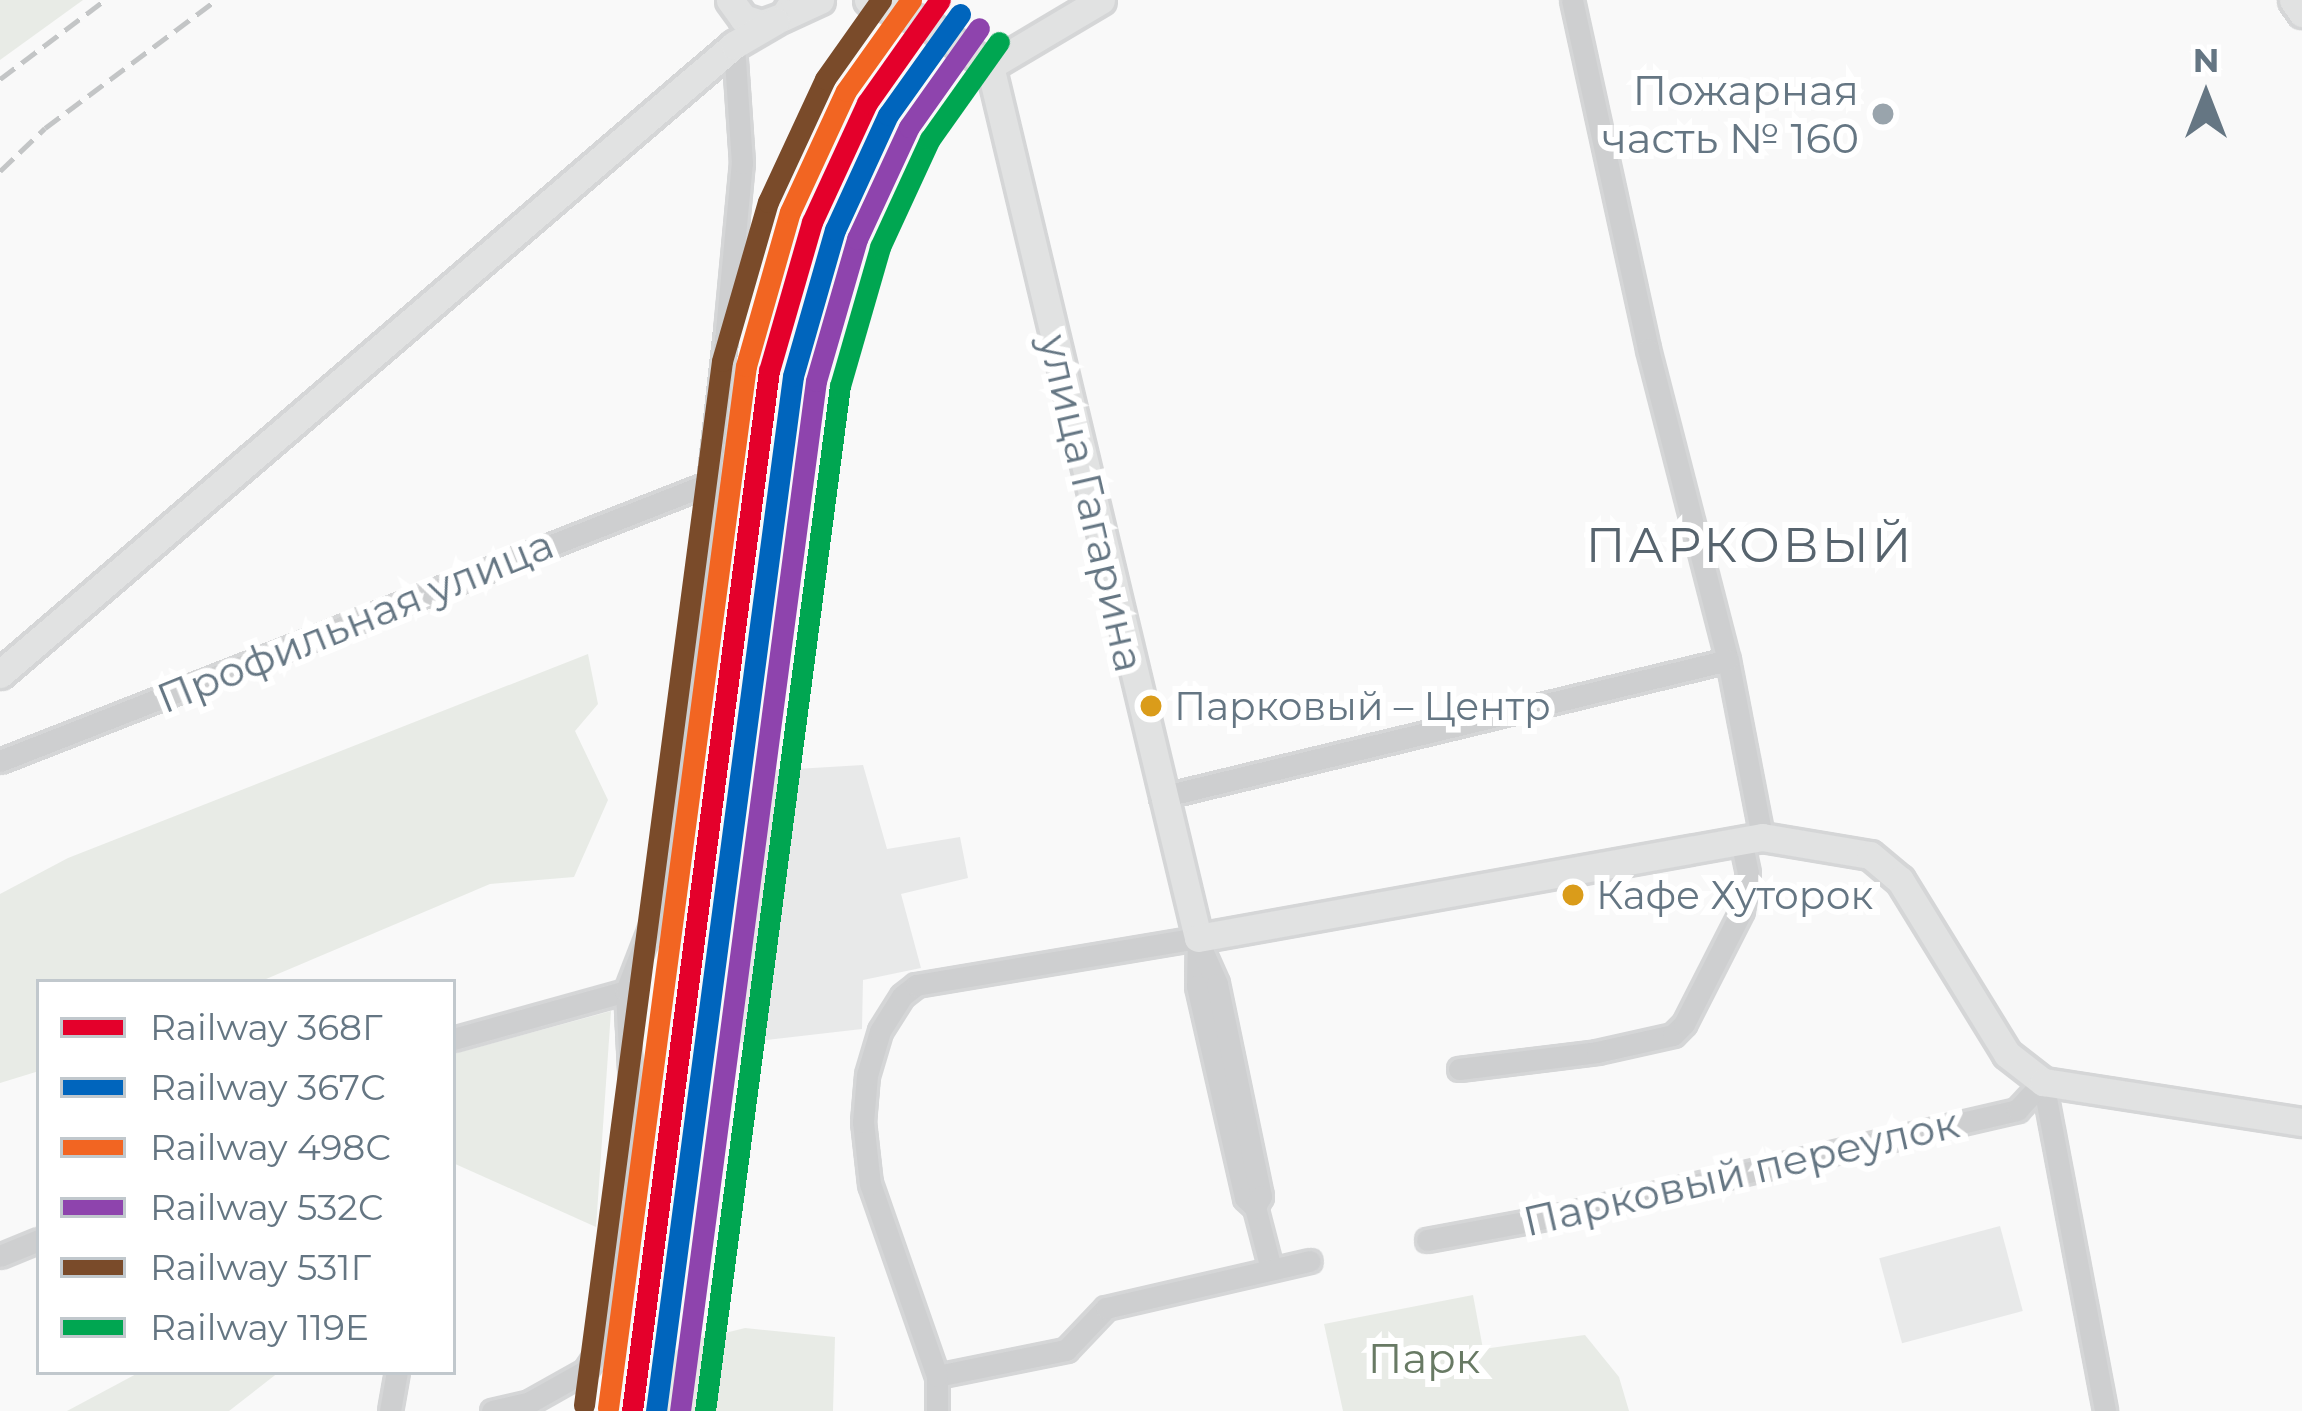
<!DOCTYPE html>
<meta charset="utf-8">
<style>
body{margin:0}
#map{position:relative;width:2302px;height:1411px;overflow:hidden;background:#f9f9f9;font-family:Montserrat,sans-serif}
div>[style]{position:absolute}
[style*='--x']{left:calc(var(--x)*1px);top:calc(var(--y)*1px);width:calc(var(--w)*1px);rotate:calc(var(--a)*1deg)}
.built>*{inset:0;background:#e8e9e9;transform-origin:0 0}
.green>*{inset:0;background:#e8ebe6}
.roads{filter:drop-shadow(3px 0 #d5d6d7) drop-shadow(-3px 0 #d5d6d7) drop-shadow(0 3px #d5d6d7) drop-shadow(0 -3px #d5d6d7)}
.minor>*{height:21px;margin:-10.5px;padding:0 10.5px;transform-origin:10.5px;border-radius:10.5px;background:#cecfd0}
.major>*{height:27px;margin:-13.5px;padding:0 13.5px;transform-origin:13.5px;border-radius:13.5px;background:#e1e2e2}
.rail>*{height:4.5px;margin-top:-2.25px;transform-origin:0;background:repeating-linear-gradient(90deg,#c3c5c6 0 18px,transparent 0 27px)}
.rail-1>*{height:21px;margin:-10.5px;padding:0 10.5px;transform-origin:10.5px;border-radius:10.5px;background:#e4002b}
.rail-2>*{height:21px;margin:-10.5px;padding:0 10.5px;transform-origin:10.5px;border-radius:10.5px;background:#0065bd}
.rail-3>*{height:21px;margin:-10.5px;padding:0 10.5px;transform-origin:10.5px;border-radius:10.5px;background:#f26522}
.rail-4>*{height:21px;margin:-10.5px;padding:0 10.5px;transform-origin:10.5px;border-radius:10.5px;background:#8e44ad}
.rail-5>*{height:21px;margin:-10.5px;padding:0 10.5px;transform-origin:10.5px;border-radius:10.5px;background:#7a4b2a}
.rail-6>*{height:21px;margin:-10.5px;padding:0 10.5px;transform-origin:10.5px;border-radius:10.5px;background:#00a651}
.dots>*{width:33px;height:33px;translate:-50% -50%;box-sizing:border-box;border:6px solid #fff;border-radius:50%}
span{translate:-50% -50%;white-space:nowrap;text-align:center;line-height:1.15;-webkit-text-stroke:12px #fff;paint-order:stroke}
.bus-label{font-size:39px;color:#657683}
.left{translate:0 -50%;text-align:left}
.poi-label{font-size:42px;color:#657683}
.right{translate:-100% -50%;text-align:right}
.street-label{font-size:42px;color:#657683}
.park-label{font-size:42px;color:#687a64}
.quarter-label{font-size:48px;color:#57646e;letter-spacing:3px}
.legend{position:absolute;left:36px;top:979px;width:420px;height:396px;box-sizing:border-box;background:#fff;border:3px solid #c1c8cd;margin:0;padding:15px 21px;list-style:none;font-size:36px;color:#657683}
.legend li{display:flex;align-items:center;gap:24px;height:60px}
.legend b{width:60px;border:3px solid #c1c8cd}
.north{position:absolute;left:2146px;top:36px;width:120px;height:120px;-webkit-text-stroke:9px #fff;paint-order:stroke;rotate:0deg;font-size:33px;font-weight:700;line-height:48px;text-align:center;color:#657683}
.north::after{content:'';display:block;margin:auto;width:42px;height:54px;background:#657683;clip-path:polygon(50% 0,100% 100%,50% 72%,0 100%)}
</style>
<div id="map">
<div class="built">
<i style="clip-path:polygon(863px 765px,887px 849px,960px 837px,968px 878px,901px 894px,921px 968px,863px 980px,862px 1029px,722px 1045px,737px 898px,761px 771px)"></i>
<i style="left:2000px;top:1226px;width:88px;height:125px;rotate:75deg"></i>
</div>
<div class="green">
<i style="clip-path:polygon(0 0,83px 0,0 60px)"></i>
<i style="clip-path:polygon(588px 654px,598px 704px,575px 731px,608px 800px,574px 877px,490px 884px,259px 982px,39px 982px,39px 1071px,0 1083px,0 894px,68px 858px)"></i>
<i style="clip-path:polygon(611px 1011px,596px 1227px,453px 1163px,453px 1054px)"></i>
<i style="clip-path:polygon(1473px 1295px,1483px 1349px,1585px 1335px,1619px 1377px,1629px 1411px,1343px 1411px,1324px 1324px)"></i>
<i style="clip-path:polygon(720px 1327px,725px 1333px,745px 1328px,835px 1337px,833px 1411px,660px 1411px,673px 1352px)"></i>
<i style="clip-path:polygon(140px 1372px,279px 1372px,229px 1411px,67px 1411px)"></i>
</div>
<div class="roads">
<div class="minor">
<i style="--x:1572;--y:0;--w:357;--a:77.7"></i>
<i style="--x:1648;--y:349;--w:321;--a:75.6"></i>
<i style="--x:1728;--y:660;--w:180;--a:79.1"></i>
<i style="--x:0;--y:761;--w:762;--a:-21.38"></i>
<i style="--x:1161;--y:797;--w:583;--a:-13.58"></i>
<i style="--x:1198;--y:938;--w:48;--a:91.2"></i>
<i style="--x:1197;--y:986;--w:217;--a:77.2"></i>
<i style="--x:1245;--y:1198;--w:13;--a:42"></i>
<i style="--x:1255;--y:1207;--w:64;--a:75.5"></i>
<i style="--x:1202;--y:950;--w:37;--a:66"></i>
<i style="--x:1217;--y:984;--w:217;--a:78.3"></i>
<i style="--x:1261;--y:1196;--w:13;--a:119"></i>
<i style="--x:453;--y:1039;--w:180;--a:-15.5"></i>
<i style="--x:1459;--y:1069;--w:139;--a:-7"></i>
<i style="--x:1597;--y:1052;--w:78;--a:-12.6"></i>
<i style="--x:1673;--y:1035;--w:16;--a:-45"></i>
<i style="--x:1684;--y:1024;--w:128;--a:-63"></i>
<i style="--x:1742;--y:910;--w:37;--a:-81"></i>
<i style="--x:1748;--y:873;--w:34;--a:-102"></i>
<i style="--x:2043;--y:1082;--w:335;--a:79.3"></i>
<i style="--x:1427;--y:1240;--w:142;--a:-10.5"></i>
<i style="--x:1567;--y:1214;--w:462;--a:-13"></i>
<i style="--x:2017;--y:1110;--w:38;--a:-47"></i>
<i style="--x:0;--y:1256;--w:42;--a:-22.3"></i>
<i style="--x:937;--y:1376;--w:132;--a:-11.4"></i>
<i style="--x:1066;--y:1350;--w:58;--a:-46.4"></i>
<i style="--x:1106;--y:1308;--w:209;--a:-13"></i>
<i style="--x:390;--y:1411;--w:40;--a:-80"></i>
<i style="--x:492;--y:1411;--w:39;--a:-13"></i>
<i style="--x:530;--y:1402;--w:63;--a:-29.4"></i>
<i style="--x:585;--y:1371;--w:40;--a:-56"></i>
<i style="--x:607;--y:1338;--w:94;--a:-81.4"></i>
<i style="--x:621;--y:1245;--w:155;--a:-86.3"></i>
<i style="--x:631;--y:1090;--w:99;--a:-92.9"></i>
<i style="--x:626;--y:991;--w:103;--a:-68.9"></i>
<i style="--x:663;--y:895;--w:568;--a:-83.63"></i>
<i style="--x:726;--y:331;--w:169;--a:-84.6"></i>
<i style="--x:742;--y:163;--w:118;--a:-93.9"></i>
<i style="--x:937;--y:1411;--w:35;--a:-90"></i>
<i style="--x:937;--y:1376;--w:203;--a:-109.2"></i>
<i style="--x:870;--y:1184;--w:62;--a:-96.4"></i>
<i style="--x:863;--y:1122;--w:47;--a:-85.1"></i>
<i style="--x:867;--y:1075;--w:46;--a:-73.5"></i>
<i style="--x:880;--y:1031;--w:41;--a:-57.8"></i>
<i style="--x:902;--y:996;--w:18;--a:-38"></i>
<i style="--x:916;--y:985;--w:286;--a:-9.5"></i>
</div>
<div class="major">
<i style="--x:730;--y:0;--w:22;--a:54"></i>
<i style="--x:743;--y:18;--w:20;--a:18"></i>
<i style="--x:762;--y:24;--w:23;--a:-20"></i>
<i style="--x:784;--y:16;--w:19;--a:-58"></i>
<i style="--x:868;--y:0;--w:58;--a:21.3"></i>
<i style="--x:922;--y:21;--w:82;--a:33.5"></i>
<i style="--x:2293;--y:0;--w:16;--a:55"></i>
<i style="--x:781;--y:18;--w:43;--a:-24.8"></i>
<i style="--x:990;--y:66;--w:896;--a:76.58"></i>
<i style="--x:1198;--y:938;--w:573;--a:-10.15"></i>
<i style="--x:1762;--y:837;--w:109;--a:9.5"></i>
<i style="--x:1870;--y:855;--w:39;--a:40"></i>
<i style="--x:1900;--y:880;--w:204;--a:58.4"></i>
<i style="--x:2007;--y:1054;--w:46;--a:37.9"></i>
<i style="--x:2043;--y:1082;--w:262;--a:8.8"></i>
<i style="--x:990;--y:66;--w:129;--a:-30.7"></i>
<i style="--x:0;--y:674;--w:967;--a:-40.59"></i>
<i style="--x:734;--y:45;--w:48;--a:-30.3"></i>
</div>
</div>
<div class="rail">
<i style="--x:0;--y:79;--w:131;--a:-37"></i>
<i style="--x:0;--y:171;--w:62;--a:-43.7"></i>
<i style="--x:45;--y:128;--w:214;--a:-36.8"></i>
</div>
<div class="rail-1">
<i style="--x:632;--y:1411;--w:1049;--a:-82.5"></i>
<i style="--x:769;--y:371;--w:155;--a:-73.9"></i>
<i style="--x:812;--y:222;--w:131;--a:-65.2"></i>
<i style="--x:867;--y:103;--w:126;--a:-54.7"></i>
</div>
<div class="rail-2">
<i style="--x:656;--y:1411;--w:1044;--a:-82.46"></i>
<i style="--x:793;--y:376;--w:152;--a:-74"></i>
<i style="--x:835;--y:230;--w:127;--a:-65.3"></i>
<i style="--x:888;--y:115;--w:124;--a:-54.5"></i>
</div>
<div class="rail-3">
<i style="--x:608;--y:1408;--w:1051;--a:-82.46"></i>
<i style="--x:746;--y:366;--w:160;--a:-74.1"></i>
<i style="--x:790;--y:212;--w:133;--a:-65.2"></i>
<i style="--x:846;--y:91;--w:112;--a:-54.5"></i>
</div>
<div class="rail-4">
<i style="--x:680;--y:1411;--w:1039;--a:-82.48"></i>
<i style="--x:816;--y:381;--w:148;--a:-73.9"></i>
<i style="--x:857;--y:239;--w:123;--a:-65.1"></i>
<i style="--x:909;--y:127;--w:121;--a:-54.7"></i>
</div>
<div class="rail-5">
<i style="--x:584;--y:1405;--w:1053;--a:-82.47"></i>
<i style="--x:722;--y:361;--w:166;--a:-73.9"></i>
<i style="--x:768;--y:202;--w:136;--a:-65.1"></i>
<i style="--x:825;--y:79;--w:97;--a:-54.7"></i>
</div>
<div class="rail-6">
<i style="--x:705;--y:1411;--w:1034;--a:-82.5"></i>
<i style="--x:840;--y:386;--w:145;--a:-73.9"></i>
<i style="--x:880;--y:247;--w:119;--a:-65.2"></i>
<i style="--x:930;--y:139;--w:119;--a:-54.6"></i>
</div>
<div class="dots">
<i style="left:1883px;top:114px;background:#99a4ac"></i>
<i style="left:1151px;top:706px;background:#da9c1a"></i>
<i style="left:1573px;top:895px;background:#da9c1a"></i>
</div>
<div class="bus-label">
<span class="left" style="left:1174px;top:706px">Парковый – Центр</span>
<span class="left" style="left:1596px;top:895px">Кафе Хуторок</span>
</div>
<div class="poi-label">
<span class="right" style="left:1859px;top:114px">Пожарная<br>часть № 160</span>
</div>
<div class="street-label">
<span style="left:1092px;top:503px;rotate:77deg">улица Гагарина</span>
<span style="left:355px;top:621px;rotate:-22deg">Профильная улица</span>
<span style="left:1741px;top:1172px;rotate:-13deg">Парковый переулок</span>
</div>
<div class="park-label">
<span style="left:1424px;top:1358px">Парк</span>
</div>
<div class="quarter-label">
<span style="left:1750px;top:546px">ПАРКОВЫЙ</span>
</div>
<ul class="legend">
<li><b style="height:15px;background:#e4002b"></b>Railway 368Г</li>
<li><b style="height:15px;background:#0065bd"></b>Railway 367С</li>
<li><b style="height:15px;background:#f26522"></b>Railway 498С</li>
<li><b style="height:15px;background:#8e44ad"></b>Railway 532С</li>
<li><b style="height:15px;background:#7a4b2a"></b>Railway 531Г</li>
<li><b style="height:15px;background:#00a651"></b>Railway 119Е</li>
</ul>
<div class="north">N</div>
</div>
